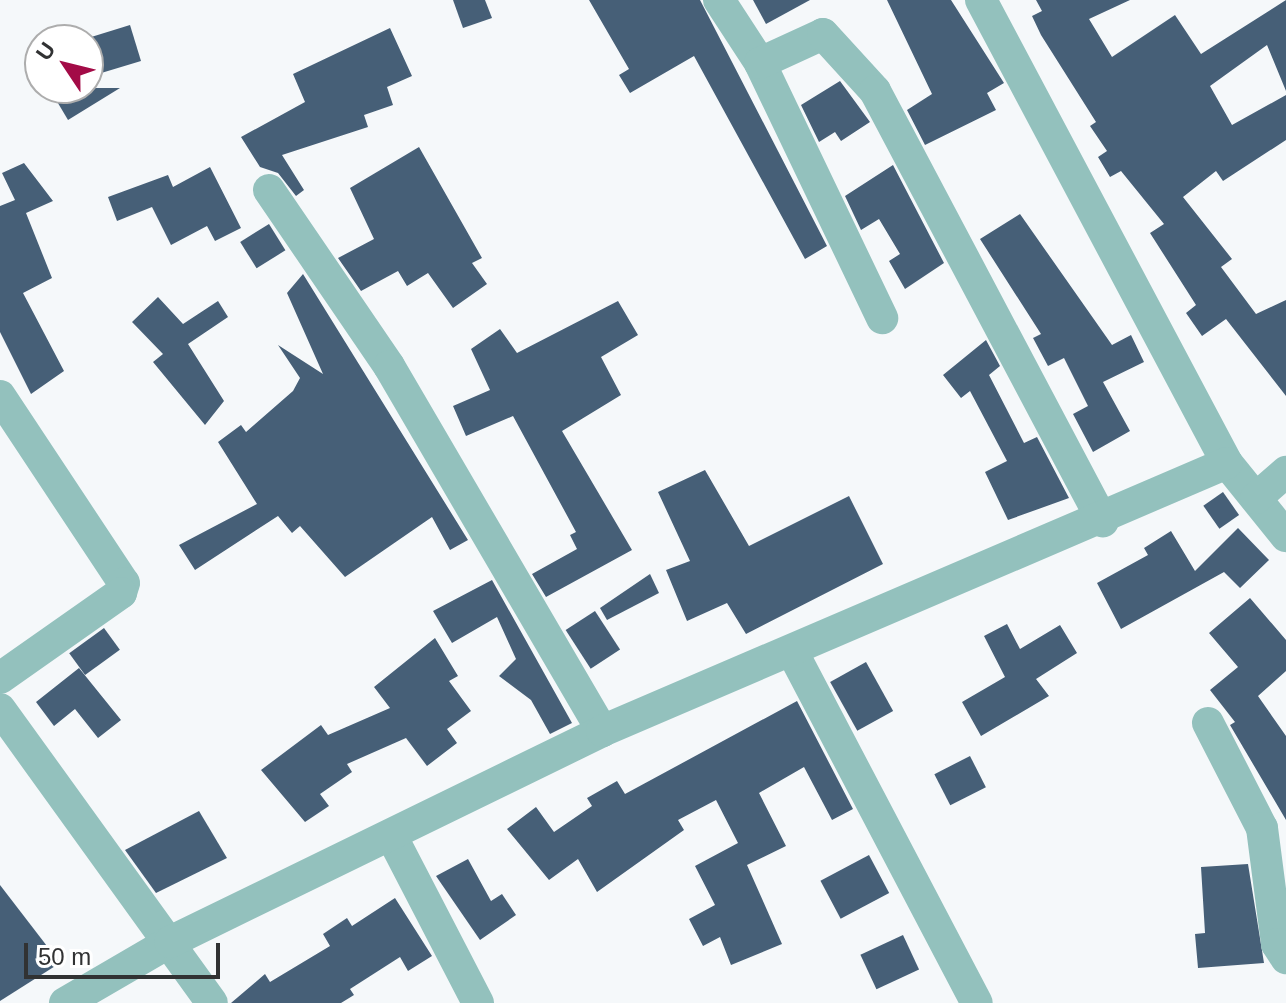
<!DOCTYPE html>
<style>
body{margin:0}
#map{position:relative;width:1286px;height:1003px;overflow:hidden;background:#f5f8fa;font-family:Arial,sans-serif}
div>[style]{position:absolute}
[style*='--x']{left:calc(var(--x)*1px);top:calc(var(--y)*1px);width:calc(var(--w)*1px);rotate:calc(var(--a)*1deg)}
.building>*{inset:0;background:#465f77;transform-origin:0 0}
.minor>*{height:32px;margin:-16px;padding:0 16px;transform-origin:16px;border-radius:16px;background:#93c1bd}
span{translate:-50% -50%;white-space:nowrap;text-align:center;line-height:1.15;-webkit-text-stroke:8px #fff;paint-order:stroke}
.north{position:absolute;left:24px;top:24px;width:80px;height:80px;box-sizing:border-box;background:#fff;border:2px solid #adadad;border-radius:50%;rotate:305deg;font-size:22px;font-weight:700;line-height:32px;text-align:center;color:#313233}
.north::after{content:'';display:block;margin:auto;width:28px;height:36px;background:#a30b47;clip-path:polygon(50% 0,100% 100%,50% 72%,0 100%)}
.scale{position:absolute;left:24px;top:943px;width:196px;height:36px;box-sizing:border-box;border:4px solid #313233;border-top:0;padding-left:10px;font-size:24px;line-height:28px;white-space:nowrap;color:#313233;-webkit-text-stroke:6px #fff;paint-order:stroke}
</style>
<div id="map">
<div class="building">
<i style="clip-path:polygon(453px 0,485px 0,492px 18px,463px 28px)"></i>
<i style="clip-path:polygon(589px 0,700px 0,827px 246px,805px 259px,694px 56px,630px 93px,619px 75px,629px 69px)"></i>
<i style="clip-path:polygon(753px 0,810px 0,766px 24px)"></i>
<i style="clip-path:polygon(887px 0,951px 0,1004px 83px,987px 93px,996px 110px,925px 145px,907px 110px,932px 94px)"></i>
<i style="clip-path:polygon(1036px 0,1130px 0,1089px 19px,1112px 57px,1175px 15px,1201px 54px,1286px 0,1286px 91px,1267px 45px,1210px 86px,1232px 125px,1286px 95px,1286px 140px,1223px 181px,1216px 171px,1183px 197px,1232px 259px,1221px 267px,1256px 314px,1286px 300px,1286px 396px,1226px 319px,1202px 336px,1186px 313px,1196px 305px,1150px 233px,1164px 224px,1121px 171px,1110px 177px,1098px 157px,1107px 151px,1090px 126px,1096px 122px,1041px 35px,1032px 16px,1042px 11px)"></i>
<i style="clip-path:polygon(130px 25px,141px 61px,88px 77px,88px 38px)"></i>
<i style="clip-path:polygon(390px 28px,412px 76px,387px 87px,393px 105px,364px 115px,368px 127px,282px 155px,304px 190px,296px 196px,278px 173px,260px 167px,241px 137px,305px 102px,293px 74px)"></i>
<i style="clip-path:polygon(840px 81px,870px 122px,841px 141px,835px 132px,819px 142px,801px 105px)"></i>
<i style="clip-path:polygon(49px 88px,120px 88px,68px 120px)"></i>
<i style="clip-path:polygon(419px 147px,482px 258px,472px 263px,487px 284px,453px 308px,428px 273px,407px 286px,398px 271px,361px 291px,338px 258px,374px 239px,350px 188px)"></i>
<i style="clip-path:polygon(24px 163px,53px 201px,26px 213px,52px 278px,23px 293px,64px 371px,31px 394px,0 332px,0 206px,15px 200px,2px 173px)"></i>
<i style="clip-path:polygon(893px 165px,944px 263px,905px 289px,889px 261px,900px 254px,879px 219px,861px 230px,845px 196px)"></i>
<i style="clip-path:polygon(210px 167px,241px 228px,215px 241px,207px 226px,171px 245px,152px 207px,117px 221px,108px 197px,168px 175px,173px 187px)"></i>
<i style="clip-path:polygon(1020px 214px,1112px 345px,1131px 335px,1144px 362px,1103px 382px,1130px 431px,1093px 452px,1073px 414px,1088px 406px,1064px 358px,1048px 366px,1033px 338px,1041px 334px,980px 239px)"></i>
<i style="left:269px;top:224px;width:31px;height:34px;rotate:58deg"></i>
<i style="clip-path:polygon(303px 274px,468px 540px,450px 550px,432px 517px,345px 577px,300px 526px,292px 533px,278px 516px,195px 570px,179px 545px,257px 504px,218px 442px,241px 425px,246px 432px,293px 391px,300px 378px,278px 345px,323px 374px,287px 293px)"></i>
<i style="clip-path:polygon(158px 297px,183px 324px,218px 301px,228px 317px,188px 344px,224px 401px,205px 425px,153px 362px,163px 354px,132px 322px)"></i>
<i style="clip-path:polygon(618px 301px,638px 335px,601px 357px,621px 395px,562px 431px,632px 550px,546px 597px,532px 574px,577px 549px,570px 535px,576px 532px,513px 416px,466px 436px,453px 406px,490px 390px,471px 349px,500px 329px,517px 353px)"></i>
<i style="clip-path:polygon(986px 340px,1000px 366px,989px 375px,1024px 443px,1037px 437px,1069px 498px,1008px 520px,985px 472px,1007px 461px,970px 391px,961px 398px,943px 375px)"></i>
<i style="clip-path:polygon(705px 470px,749px 546px,849px 496px,883px 564px,746px 634px,727px 603px,687px 621px,666px 570px,690px 561px,658px 492px)"></i>
<i style="left:1223px;top:492px;width:28px;height:24px;rotate:55deg"></i>
<i style="clip-path:polygon(1238px 528px,1269px 560px,1240px 588px,1224px 572px,1121px 629px,1097px 583px,1148px 555px,1144px 548px,1171px 531px,1195px 571px)"></i>
<i style="clip-path:polygon(650px 574px,659px 593px,607px 620px,600px 608px)"></i>
<i style="clip-path:polygon(492px 580px,572px 723px,550px 734px,531px 700px,499px 676px,516px 659px,497px 617px,452px 643px,433px 611px)"></i>
<i style="clip-path:polygon(1250px 598px,1286px 640px,1286px 671px,1258px 696px,1286px 736px,1286px 820px,1230px 725px,1235px 722px,1210px 690px,1238px 667px,1209px 633px)"></i>
<i style="left:595px;top:611px;width:46px;height:35px;rotate:57deg"></i>
<i style="clip-path:polygon(1007px 624px,1020px 649px,1060px 625px,1077px 653px,1036px 679px,1049px 696px,981px 736px,962px 702px,1005px 677px,984px 636px)"></i>
<i style="left:104px;top:628px;width:27px;height:43px;rotate:54deg"></i>
<i style="clip-path:polygon(435px 638px,458px 676px,449px 681px,471px 711px,447px 729px,457px 743px,427px 766px,406px 738px,347px 764px,352px 772px,320px 794px,329px 806px,305px 822px,261px 770px,321px 725px,328px 735px,390px 708px,374px 687px)"></i>
<i style="left:866px;top:662px;width:56px;height:41px;rotate:61deg"></i>
<i style="clip-path:polygon(79px 668px,121px 720px,98px 738px,75px 709px,54px 726px,36px 702px)"></i>
<i style="clip-path:polygon(797px 701px,853px 809px,832px 820px,804px 767px,759px 793px,786px 846px,747px 865px,782px 944px,731px 965px,720px 937px,703px 946px,689px 919px,715px 905px,695px 866px,738px 843px,716px 800px,678px 820px,684px 830px,597px 892px,578px 859px,549px 880px,507px 829px,536px 807px,554px 832px,592px 806px,587px 798px,617px 781px,625px 794px)"></i>
<i style="left:970px;top:756px;width:35px;height:40px;rotate:63deg"></i>
<i style="clip-path:polygon(199px 811px,227px 858px,156px 893px,125px 850px)"></i>
<i style="left:869px;top:855px;width:43px;height:55px;rotate:62deg"></i>
<i style="clip-path:polygon(468px 859px,491px 901px,502px 894px,516px 915px,480px 940px,436px 876px)"></i>
<i style="clip-path:polygon(1248px 864px,1264px 963px,1198px 968px,1195px 934px,1205px 933px,1201px 867px)"></i>
<i style="clip-path:polygon(0 885px,60px 963px,0 1001px)"></i>
<i style="clip-path:polygon(395px 898px,432px 956px,408px 971px,400px 957px,350px 989px,354px 995px,341px 1003px,231px 1003px,265px 974px,270px 982px,330px 946px,323px 934px,347px 918px,352px 926px)"></i>
<i style="left:903px;top:935px;width:38px;height:47px;rotate:65deg"></i>
</div>
<div class="minor">
<i style="--x:719;--y:0;--w:75;--a:56.9"></i>
<i style="--x:760;--y:63;--w:283;--a:64.4"></i>
<i style="--x:981;--y:0;--w:524;--a:62.02"></i>
<i style="--x:1227;--y:463;--w:94;--a:51.1"></i>
<i style="--x:760;--y:63;--w:69;--a:-24.7"></i>
<i style="--x:823;--y:34;--w:77;--a:47.6"></i>
<i style="--x:875;--y:91;--w:487;--a:62.1"></i>
<i style="--x:269;--y:190;--w:213;--a:55.7"></i>
<i style="--x:389;--y:366;--w:423;--a:59.7"></i>
<i style="--x:0;--y:396;--w:224;--a:56.5"></i>
<i style="--x:124;--y:583;--w:10;--a:107"></i>
<i style="--x:121;--y:593;--w:148;--a:144.9"></i>
<i style="--x:1256;--y:498;--w:40;--a:-41"></i>
<i style="--x:793;--y:653;--w:395;--a:62.3"></i>
<i style="--x:0;--y:709;--w:362;--a:54.2"></i>
<i style="--x:1208;--y:723;--w:118;--a:62.8"></i>
<i style="--x:1262;--y:828;--w:117;--a:82.6"></i>
<i style="--x:1277;--y:944;--w:17;--a:57"></i>
<i style="--x:391;--y:835;--w:189;--a:62.6"></i>
<i style="--x:65;--y:1003;--w:121;--a:-30.2"></i>
<i style="--x:170;--y:942;--w:481;--a:-26"></i>
<i style="--x:602;--y:731;--w:680;--a:-23.21"></i>
</div>
<div class="north">U</div>
<div class="scale">50 m</div>
</div>
